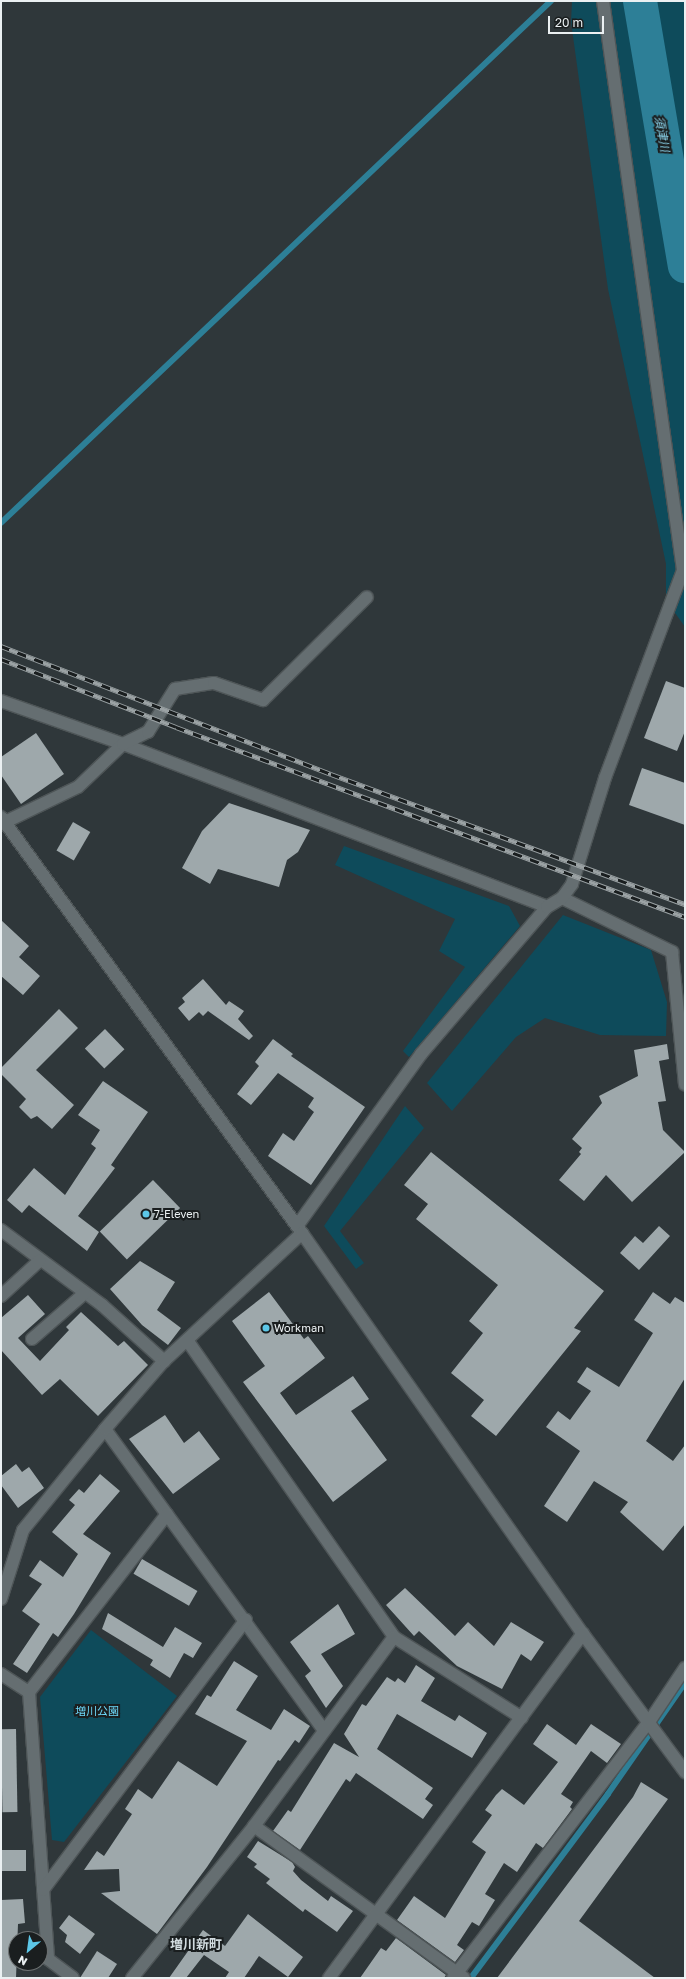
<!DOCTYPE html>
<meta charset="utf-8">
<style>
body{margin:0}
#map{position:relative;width:686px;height:1979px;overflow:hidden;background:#2f373a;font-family:"Golos Text","Noto Sans JP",sans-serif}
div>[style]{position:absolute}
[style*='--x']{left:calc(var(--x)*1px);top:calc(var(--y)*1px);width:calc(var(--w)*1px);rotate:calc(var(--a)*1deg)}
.green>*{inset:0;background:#0e4b5b}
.stream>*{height:5.5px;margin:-2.75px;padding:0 2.75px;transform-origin:2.75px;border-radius:2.75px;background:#2d7f97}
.river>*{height:34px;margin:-17px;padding:0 17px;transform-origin:17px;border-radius:17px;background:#2d7f97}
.building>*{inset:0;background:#9ea8ab;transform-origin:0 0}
.roads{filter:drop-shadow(1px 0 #4e5557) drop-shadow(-1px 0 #4e5557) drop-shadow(0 1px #4e5557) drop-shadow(0 -1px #4e5557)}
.minor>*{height:12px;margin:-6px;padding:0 6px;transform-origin:6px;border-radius:6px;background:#656e71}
.tertiary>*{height:12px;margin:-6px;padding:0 6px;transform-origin:6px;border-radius:6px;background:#656e71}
.rail>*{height:4.5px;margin-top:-2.25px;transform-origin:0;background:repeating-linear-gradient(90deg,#1a1e1f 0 9px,#9ba2a4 0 18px);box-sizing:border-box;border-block:1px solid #9ba2a4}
.dots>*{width:11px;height:11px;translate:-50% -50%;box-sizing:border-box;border:2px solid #1a1e1f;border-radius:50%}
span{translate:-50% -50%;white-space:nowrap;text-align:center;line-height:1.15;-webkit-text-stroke:4px #1a1e1f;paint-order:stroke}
.poi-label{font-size:11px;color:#ebf0f2}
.left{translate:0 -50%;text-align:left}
.park-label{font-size:11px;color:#6dd9fa}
.water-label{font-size:12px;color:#8fdaf3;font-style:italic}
.quarter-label{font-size:13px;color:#d1dbdf;font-weight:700}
.frame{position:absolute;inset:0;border:2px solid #ebf0f2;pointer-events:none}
.north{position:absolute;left:8px;top:1931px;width:40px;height:40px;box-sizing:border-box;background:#1a1e1f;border:1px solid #6e7273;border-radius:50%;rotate:209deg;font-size:11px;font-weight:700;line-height:16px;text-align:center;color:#ebf0f2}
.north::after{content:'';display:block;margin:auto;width:14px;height:18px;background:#5cc7e8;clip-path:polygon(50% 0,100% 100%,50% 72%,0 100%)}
.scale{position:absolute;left:548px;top:16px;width:56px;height:18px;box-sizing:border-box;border:2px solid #ebf0f2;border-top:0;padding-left:5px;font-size:12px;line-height:14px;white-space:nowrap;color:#ebf0f2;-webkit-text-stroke:3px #1a1e1f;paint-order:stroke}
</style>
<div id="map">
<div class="green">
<i style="clip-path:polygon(572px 1px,685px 1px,685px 627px,666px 600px,666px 564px,608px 289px,571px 22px)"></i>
<i style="clip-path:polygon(344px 846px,509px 906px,520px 926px,409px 1057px,403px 1051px,465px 967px,439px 951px,455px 919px,335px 865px)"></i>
<i style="clip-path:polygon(563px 915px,651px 950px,667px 1002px,666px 1036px,600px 1035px,545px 1018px,516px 1037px,452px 1111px,427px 1083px)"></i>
<i style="clip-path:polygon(405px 1106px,424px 1128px,340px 1231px,364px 1263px,356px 1269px,324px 1226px)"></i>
<i style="clip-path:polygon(91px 1630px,177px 1696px,64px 1842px,52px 1840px,40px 1697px)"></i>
</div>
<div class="stream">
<i style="--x:1;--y:523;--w:758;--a:-43.5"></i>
<i style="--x:471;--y:1978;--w:229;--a:-53.3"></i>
<i style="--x:608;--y:1794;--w:135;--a:-55.3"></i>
</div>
<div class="river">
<i style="--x:640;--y:1;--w:269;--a:80.4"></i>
</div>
<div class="building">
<i style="clip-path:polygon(666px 681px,685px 688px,685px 731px,677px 751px,644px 738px)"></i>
<i style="clip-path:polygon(36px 733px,64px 774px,21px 804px,1px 775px,1px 757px)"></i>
<i style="clip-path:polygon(642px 768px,685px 783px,685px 825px,629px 805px)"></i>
<i style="clip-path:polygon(229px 803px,310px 830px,298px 852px,287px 860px,279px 887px,218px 869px,210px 884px,182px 868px,202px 831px)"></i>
<i style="left:73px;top:822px;width:20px;height:33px;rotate:30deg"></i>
<i style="clip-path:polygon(1px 920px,29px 946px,19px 957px,40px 976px,23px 995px,1px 976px)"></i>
<i style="clip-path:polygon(203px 979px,226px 1005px,229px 1001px,244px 1011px,238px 1019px,253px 1036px,249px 1040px,208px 1011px,203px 1016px,199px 1012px,189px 1021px,178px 1008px,185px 1002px,182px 998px)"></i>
<i style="clip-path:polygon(59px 1009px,78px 1028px,36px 1070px,74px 1105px,52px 1129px,37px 1116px,31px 1119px,19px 1107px,26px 1099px,1px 1074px,1px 1068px)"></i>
<i style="left:105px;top:1029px;width:28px;height:28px;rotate:46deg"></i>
<i style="clip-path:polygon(273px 1039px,293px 1054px,291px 1056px,365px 1107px,311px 1185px,268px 1156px,283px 1133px,294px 1141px,314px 1112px,308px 1107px,314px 1098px,278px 1073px,251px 1105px,237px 1094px,259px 1066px,255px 1062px)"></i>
<i style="clip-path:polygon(667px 1044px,669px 1059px,659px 1061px,666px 1101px,658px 1102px,663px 1130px,685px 1152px,632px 1202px,606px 1175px,584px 1201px,559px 1180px,581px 1154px,579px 1152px,582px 1148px,572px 1139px,602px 1103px,599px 1096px,638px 1076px,634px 1050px)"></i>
<i style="clip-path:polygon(103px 1081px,148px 1112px,111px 1165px,115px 1168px,78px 1216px,99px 1232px,87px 1251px,29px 1205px,22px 1213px,7px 1200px,34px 1168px,65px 1195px,96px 1148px,91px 1144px,100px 1130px,78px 1115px)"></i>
<i style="clip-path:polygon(431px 1152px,604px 1291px,574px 1328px,581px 1331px,496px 1436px,471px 1416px,484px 1400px,451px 1373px,483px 1333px,469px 1321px,498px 1285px,416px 1219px,428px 1204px,404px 1185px)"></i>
<i style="left:153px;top:1180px;width:39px;height:74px;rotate:46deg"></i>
<i style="clip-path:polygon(659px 1226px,670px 1236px,639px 1270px,620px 1253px,635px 1236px,643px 1243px)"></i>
<i style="clip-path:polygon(140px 1261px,175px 1282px,157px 1310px,181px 1328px,168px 1345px,142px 1325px,110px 1289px)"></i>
<i style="clip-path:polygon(269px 1292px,304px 1339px,308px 1336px,325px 1358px,280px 1393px,296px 1415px,353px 1376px,369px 1399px,351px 1411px,387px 1460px,333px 1502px,243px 1382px,265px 1366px,232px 1321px)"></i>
<i style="clip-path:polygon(653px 1292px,670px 1304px,675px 1297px,685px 1303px,685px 1378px,646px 1441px,673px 1461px,685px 1445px,685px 1524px,663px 1551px,620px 1512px,628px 1502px,594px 1481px,567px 1522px,544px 1506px,580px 1451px,546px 1427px,558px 1411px,570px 1420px,591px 1391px,577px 1382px,587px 1367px,619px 1387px,653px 1333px,634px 1320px)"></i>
<i style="clip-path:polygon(28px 1295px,45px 1314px,18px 1338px,40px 1361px,69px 1330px,66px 1327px,81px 1312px,118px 1346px,124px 1341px,148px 1365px,98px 1416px,60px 1379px,42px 1395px,1px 1350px,1px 1318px)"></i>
<i style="clip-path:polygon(165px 1415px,184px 1443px,199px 1431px,220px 1459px,173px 1494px,129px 1439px)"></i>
<i style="clip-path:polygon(16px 1464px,22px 1472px,29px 1467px,44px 1488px,18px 1508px,1px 1485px,1px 1476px)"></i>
<i style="clip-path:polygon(100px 1474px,120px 1491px,83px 1534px,111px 1553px,74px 1614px,58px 1637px,53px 1633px,27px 1673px,13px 1664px,40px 1624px,22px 1611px,42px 1584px,29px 1576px,40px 1560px,63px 1577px,78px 1554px,52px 1532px,75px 1505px,69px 1500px,79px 1489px,84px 1493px)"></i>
<i style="left:142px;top:1559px;width:64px;height:17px;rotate:30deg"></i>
<i style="clip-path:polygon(405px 1588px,455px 1636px,468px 1622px,494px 1646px,511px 1622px,544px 1642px,531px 1661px,521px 1654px,502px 1689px,457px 1666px,419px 1631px,414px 1636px,386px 1605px)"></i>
<i style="clip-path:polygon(338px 1604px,355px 1634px,321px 1654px,343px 1686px,326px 1708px,305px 1676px,311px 1671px,290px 1642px)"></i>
<i style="clip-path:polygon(108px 1613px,163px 1647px,175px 1627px,202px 1643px,193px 1658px,184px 1653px,170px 1678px,150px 1665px,153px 1660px,102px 1629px)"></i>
<i style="clip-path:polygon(234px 1661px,258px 1676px,236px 1710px,271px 1730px,284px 1709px,310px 1726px,299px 1743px,295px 1740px,280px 1761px,278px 1760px,207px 1867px,157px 1934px,101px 1893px,120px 1891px,119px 1869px,84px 1870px,97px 1851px,104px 1856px,132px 1814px,125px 1809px,138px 1789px,152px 1799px,178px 1761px,217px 1786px,247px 1741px,195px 1714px,207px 1695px,211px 1697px)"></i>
<i style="clip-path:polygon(416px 1665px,435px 1678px,421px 1701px,455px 1721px,459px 1715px,487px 1733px,472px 1758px,397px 1714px,377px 1749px,433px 1788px,425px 1799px,433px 1805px,423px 1819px,356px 1773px,350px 1782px,346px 1779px,300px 1850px,273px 1831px,288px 1810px,291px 1812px,334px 1743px,359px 1757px,344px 1734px,362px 1704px,366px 1706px,387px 1677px,395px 1682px,398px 1678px,405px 1683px)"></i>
<i style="clip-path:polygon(547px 1724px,576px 1745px,591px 1724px,621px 1744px,607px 1763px,591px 1751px,561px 1794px,573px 1802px,570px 1807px,572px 1809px,543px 1848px,536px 1843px,517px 1872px,504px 1863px,485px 1894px,495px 1900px,479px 1926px,472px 1922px,457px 1945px,464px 1950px,455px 1962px,397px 1920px,414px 1896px,445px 1918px,486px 1852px,472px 1842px,492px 1815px,485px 1810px,496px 1795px,502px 1789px,524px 1805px,558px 1762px,533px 1744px)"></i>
<i style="left:16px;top:1729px;width:83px;height:15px;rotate:89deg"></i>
<i style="clip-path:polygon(641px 1782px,668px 1799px,579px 1921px,655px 1978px,497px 1978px,633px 1797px)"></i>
<i style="clip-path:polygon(258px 1841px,292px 1862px,295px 1867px,293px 1871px,301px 1880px,328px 1901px,331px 1896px,353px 1911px,337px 1932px,305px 1909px,303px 1912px,266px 1883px,270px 1879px,254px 1867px,257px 1864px,247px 1857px)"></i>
<i style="left:1px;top:1850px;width:25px;height:21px"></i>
<i style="clip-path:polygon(23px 1899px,25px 1923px,18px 1924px,16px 1978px,1px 1978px,1px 1900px)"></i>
<i style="clip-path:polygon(248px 1914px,303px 1957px,288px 1977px,259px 1956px,244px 1978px,225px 1978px,229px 1972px,204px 1955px,186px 1978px,169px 1978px,203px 1930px,225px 1946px)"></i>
<i style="clip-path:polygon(69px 1915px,95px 1934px,80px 1954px,65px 1942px,67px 1935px,59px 1928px)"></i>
<i style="clip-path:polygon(396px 1938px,446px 1975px,444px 1978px,360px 1978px,381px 1948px,386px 1951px)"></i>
<i style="clip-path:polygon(97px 1951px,117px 1964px,108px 1978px,80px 1978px)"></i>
</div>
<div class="roads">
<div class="minor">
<i style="--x:1;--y:701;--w:129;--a:19.4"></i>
<i style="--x:123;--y:744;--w:454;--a:21"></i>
<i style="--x:1;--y:824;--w:85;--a:-25.7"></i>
<i style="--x:78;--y:787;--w:62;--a:-43.7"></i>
<i style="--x:123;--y:744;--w:28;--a:-26"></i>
<i style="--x:148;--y:732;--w:51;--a:-57.9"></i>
<i style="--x:175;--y:689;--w:39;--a:-9"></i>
<i style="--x:214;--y:683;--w:52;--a:19.1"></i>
<i style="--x:263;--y:700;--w:146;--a:-44.7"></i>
<i style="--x:562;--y:898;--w:123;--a:26.1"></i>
<i style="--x:672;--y:952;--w:133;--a:84.4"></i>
<i style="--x:297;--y:1226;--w:212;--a:-54.2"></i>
<i style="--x:421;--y:1054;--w:194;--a:-49.4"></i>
<i style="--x:547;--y:907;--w:17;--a:-31"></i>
<i style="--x:562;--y:898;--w:17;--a:-54"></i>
<i style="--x:572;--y:884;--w:111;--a:-72.7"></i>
<i style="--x:605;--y:778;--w:222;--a:-69.4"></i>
<i style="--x:683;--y:570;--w:575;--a:-98"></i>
<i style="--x:1;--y:1230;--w:126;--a:36.6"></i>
<i style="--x:102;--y:1305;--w:84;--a:42.1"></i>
<i style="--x:1;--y:1296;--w:52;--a:-42.6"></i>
<i style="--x:32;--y:1339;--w:70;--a:-41"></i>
<i style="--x:187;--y:1340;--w:362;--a:55.1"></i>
<i style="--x:394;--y:1637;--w:151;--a:32.3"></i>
<i style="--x:105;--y:1429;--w:372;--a:54"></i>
<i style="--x:1;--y:1599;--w:72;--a:-72.3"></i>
<i style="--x:23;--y:1530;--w:130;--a:-50.9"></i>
<i style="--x:105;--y:1429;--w:90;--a:-49.1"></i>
<i style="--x:164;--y:1361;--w:188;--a:-42.8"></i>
<i style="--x:1;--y:1674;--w:33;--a:33"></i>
<i style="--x:29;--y:1692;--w:268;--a:85.9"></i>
<i style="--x:48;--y:1959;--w:31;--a:37"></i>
<i style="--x:29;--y:1692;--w:225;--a:-52.2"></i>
<i style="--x:254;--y:1826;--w:259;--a:35.9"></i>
<i style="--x:43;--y:1890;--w:338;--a:-53.1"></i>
<i style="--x:132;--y:1978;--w:195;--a:-51.2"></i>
<i style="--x:254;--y:1826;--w:235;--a:-53.5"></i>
<i style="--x:453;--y:1978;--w:322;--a:-52.6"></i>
<i style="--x:649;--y:1722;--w:65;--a:-56.3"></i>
</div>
<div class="tertiary">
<i style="--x:1;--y:817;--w:513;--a:54.11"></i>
<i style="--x:302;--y:1233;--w:490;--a:55"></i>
<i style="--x:583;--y:1634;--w:172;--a:53.5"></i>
<i style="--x:329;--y:1978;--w:428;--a:-53.6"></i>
</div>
</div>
<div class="rail">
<i style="--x:1;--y:646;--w:354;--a:21.2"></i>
<i style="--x:331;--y:774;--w:377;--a:20.2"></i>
<i style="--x:1;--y:659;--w:188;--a:21.2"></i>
<i style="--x:176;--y:727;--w:543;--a:20.47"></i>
</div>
<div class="dots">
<i style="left:146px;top:1214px;background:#5cc7e8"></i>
<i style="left:266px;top:1328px;background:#5cc7e8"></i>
</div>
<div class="poi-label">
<span class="left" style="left:154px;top:1214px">7-Eleven</span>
<span class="left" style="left:274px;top:1328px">Workman</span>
</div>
<div class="park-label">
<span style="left:97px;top:1711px">増川公園</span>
</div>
<div class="water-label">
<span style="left:662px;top:134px;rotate:80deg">須津川</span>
</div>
<div class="quarter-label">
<span style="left:196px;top:1944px">増川新町</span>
</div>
<div class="frame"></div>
<div class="north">N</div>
<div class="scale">20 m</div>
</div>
